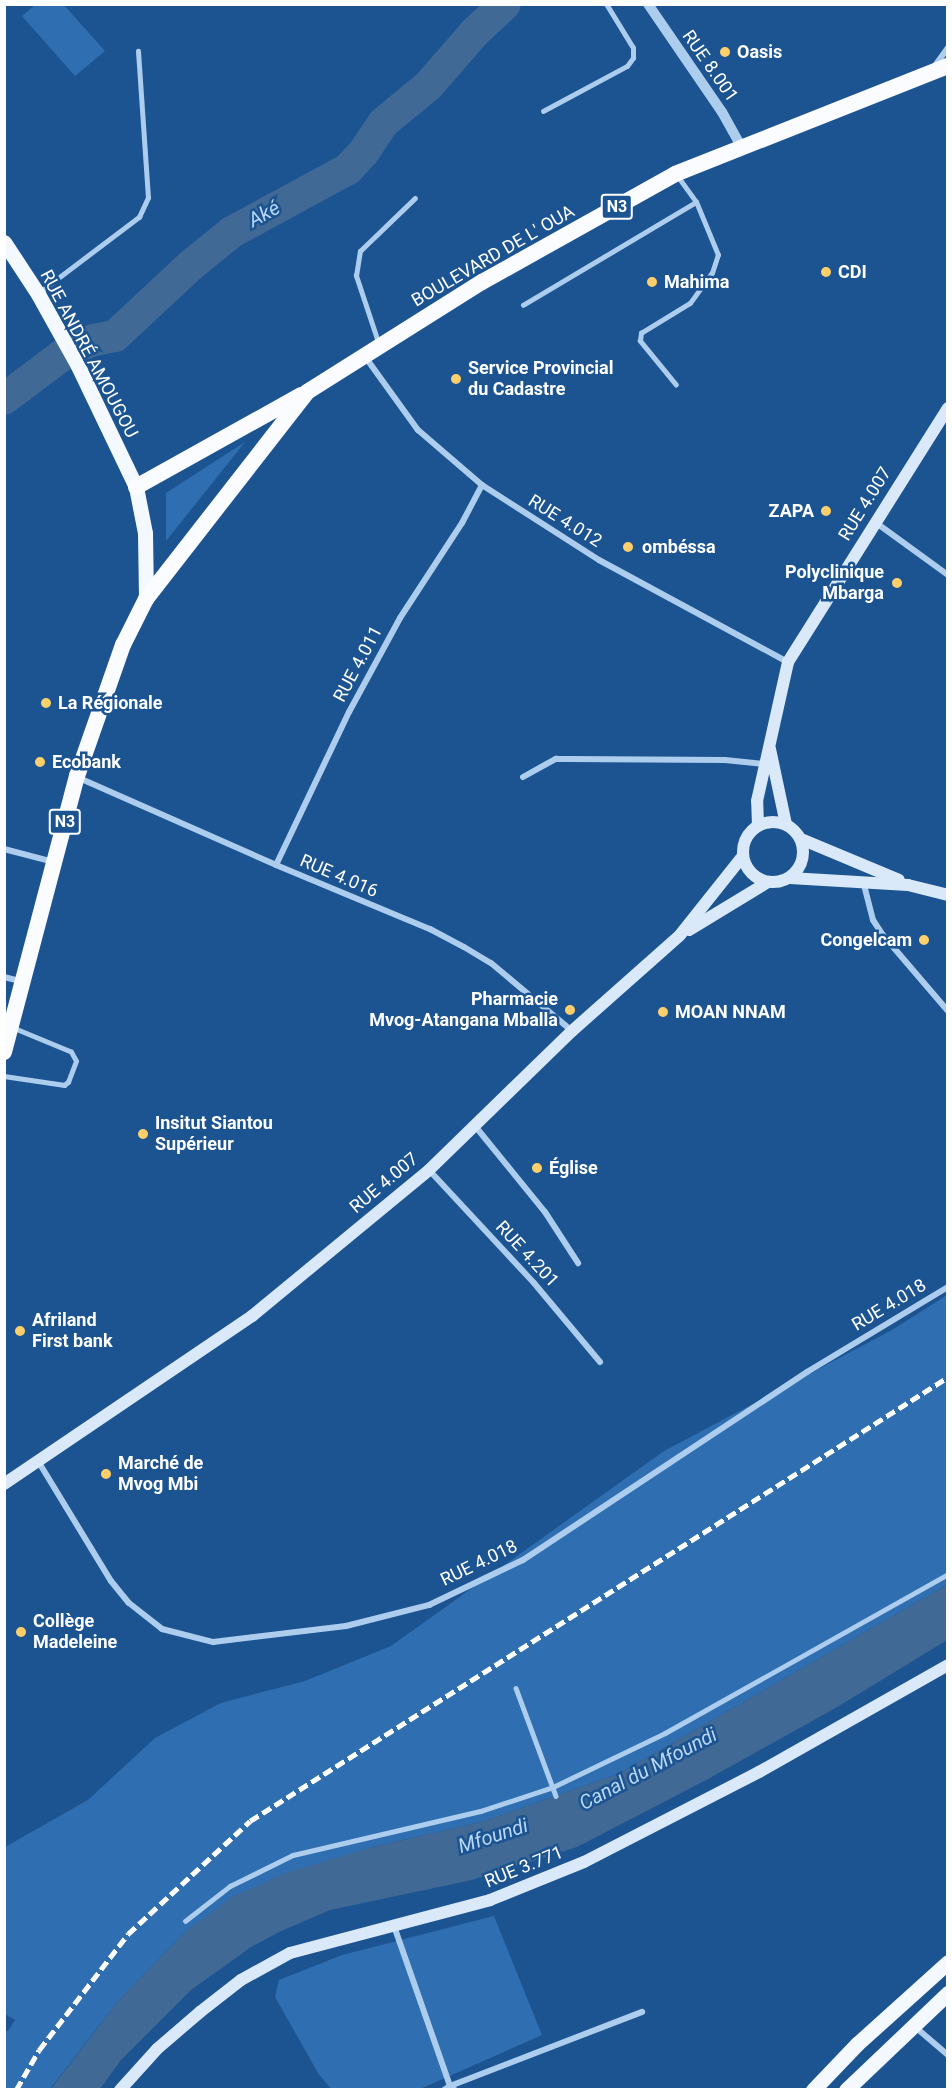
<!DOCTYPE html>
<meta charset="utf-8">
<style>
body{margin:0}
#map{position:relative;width:952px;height:2094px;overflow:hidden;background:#1c5492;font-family:Roboto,sans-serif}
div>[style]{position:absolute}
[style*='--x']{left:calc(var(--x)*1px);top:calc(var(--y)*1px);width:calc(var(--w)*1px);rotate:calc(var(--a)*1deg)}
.green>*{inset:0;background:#2f6eb0}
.water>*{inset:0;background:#416995}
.river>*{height:32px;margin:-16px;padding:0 16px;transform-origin:16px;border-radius:16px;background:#416995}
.service>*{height:4.5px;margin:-2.25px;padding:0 2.25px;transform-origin:2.25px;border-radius:2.25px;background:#adcdee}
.minor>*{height:6px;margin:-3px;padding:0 3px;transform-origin:3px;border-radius:3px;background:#adcdee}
.tertiary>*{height:10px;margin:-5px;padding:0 5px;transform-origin:5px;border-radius:5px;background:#adcdee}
.secondary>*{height:12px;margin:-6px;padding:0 6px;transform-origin:6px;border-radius:6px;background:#dae9fa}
.secondary>.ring{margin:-6px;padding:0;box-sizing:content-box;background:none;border:12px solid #dae9fa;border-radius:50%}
.primary>*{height:15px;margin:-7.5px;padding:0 7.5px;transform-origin:7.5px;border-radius:7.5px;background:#f4f9ff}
.trunk>*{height:16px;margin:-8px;padding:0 8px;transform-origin:8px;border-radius:8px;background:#fafcff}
.rail>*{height:4.5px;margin-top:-2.25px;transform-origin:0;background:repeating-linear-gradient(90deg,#fff 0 10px,transparent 0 14.5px)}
.dots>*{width:16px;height:16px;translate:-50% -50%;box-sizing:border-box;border:3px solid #1c5492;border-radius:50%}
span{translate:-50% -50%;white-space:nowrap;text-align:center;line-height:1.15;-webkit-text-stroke:5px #1c5492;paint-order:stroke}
.shield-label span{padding:2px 4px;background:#1c5492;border:2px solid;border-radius:4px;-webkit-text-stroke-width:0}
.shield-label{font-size:16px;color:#fff;font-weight:700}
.poi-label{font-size:18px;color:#fff;font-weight:700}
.left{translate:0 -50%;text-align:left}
.right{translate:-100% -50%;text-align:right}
.street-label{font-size:18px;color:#fff}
.water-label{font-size:20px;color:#b9d7f5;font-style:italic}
.frame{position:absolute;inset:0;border:6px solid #fff;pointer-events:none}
</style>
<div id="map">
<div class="green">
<i style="clip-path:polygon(35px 5px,64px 5px,105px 51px,75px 76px,22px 16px)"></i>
<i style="clip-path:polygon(245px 442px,166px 541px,166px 493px)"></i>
<i style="clip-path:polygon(947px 1295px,947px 1585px,618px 1774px,485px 1821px,369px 1848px,184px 1933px,119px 2000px,50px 2089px,5px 2089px,4px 2030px,8px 2031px,15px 2020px,5px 2014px,5px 1847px,88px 1800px,155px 1738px,221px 1703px,305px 1681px,391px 1646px,664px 1451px,892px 1330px)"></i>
<i style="clip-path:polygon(494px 1916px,542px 2035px,420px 2089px,331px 2089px,318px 2073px,275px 1997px,279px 1980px,342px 1955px)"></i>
</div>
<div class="water">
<i style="clip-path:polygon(947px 1585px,947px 1640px,839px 1706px,708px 1779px,577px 1847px,472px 1880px,330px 1910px,279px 1932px,251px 1947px,191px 1990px,121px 2060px,100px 2089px,50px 2090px,119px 2000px,184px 1933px,232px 1897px,286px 1873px,369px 1848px,485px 1821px,618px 1774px)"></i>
</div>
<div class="river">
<i style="--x:4;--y:399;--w:81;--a:-37"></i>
<i style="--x:69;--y:350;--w:27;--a:-22"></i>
<i style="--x:94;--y:340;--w:21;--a:-11"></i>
<i style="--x:115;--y:336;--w:103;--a:-43"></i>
<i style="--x:190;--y:266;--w:54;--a:-39"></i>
<i style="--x:232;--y:232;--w:132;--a:-28.5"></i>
<i style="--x:348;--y:169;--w:22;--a:-47"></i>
<i style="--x:363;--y:153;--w:36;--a:-56"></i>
<i style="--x:383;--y:123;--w:58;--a:-39.4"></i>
<i style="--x:428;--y:86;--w:70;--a:-49"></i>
<i style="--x:474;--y:33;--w:42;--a:-43.1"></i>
</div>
<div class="service">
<i style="--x:543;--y:111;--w:95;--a:-28.2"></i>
<i style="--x:627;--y:66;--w:10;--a:-53"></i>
<i style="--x:633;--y:58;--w:10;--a:-90"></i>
<i style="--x:633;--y:48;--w:52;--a:-121.5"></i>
<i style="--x:41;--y:291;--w:123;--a:-37.1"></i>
<i style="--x:139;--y:217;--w:21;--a:-65"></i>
<i style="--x:148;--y:198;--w:147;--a:-93.9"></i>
<i style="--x:523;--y:305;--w:201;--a:-30.8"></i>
<i style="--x:378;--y:342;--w:70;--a:-108.4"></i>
<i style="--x:356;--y:276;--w:25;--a:-81"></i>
<i style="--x:360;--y:251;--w:76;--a:-43.9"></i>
<i style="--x:676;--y:385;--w:57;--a:-129.3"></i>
<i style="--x:640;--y:341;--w:8;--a:-83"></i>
<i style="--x:641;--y:333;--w:57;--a:-31.5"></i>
<i style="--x:690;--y:303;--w:37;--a:-54"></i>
<i style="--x:712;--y:273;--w:19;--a:-72"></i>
<i style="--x:718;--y:255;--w:57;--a:-112.5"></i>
<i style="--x:696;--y:202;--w:32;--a:-126"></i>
<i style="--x:4;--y:1076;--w:61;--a:8.5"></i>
<i style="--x:64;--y:1085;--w:5;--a:-37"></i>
<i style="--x:68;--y:1082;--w:22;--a:-69"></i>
<i style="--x:76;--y:1061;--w:10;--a:-119"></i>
<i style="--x:71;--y:1052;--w:63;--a:-157.5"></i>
<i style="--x:516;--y:1688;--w:115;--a:69.7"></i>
<i style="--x:185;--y:1921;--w:57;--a:-37.9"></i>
<i style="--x:230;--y:1886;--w:70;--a:-26.2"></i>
<i style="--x:293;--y:1855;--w:193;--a:-13.2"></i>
<i style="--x:481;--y:1811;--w:76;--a:-18.4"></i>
<i style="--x:553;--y:1787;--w:124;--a:-25.7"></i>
<i style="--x:665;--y:1733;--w:325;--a:-29.3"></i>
</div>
<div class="minor">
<i style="--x:934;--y:67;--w:24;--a:-54"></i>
<i style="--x:366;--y:358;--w:89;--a:54.2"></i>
<i style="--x:418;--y:430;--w:84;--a:40.7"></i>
<i style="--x:482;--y:485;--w:139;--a:32.7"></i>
<i style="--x:599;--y:560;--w:215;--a:28.4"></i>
<i style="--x:875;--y:522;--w:90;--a:36"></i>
<i style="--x:523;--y:777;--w:38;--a:-29"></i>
<i style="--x:556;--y:759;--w:13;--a:0"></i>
<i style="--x:569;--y:759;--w:156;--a:0.4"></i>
<i style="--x:725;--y:760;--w:40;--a:5.7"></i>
<i style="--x:79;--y:778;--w:215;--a:23.8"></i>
<i style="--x:276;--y:865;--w:167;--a:22.6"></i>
<i style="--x:430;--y:929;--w:38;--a:28"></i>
<i style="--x:464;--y:947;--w:31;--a:31"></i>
<i style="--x:491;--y:963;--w:106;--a:40"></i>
<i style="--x:4;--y:849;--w:52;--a:14.6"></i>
<i style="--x:276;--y:865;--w:170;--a:-64.5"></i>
<i style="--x:349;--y:712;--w:107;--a:-61.5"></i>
<i style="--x:400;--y:618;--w:113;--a:-56.9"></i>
<i style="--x:462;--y:523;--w:43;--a:-62.2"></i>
<i style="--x:863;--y:881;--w:40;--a:75.6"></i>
<i style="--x:873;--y:920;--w:17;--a:57"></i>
<i style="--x:882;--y:934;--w:101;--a:49.4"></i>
<i style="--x:4;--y:977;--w:16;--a:14"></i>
<i style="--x:475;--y:1126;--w:111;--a:50.9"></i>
<i style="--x:545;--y:1212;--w:61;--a:57.1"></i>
<i style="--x:429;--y:1170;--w:154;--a:47.1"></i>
<i style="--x:534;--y:1283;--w:103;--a:50.1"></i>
<i style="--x:38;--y:1461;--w:140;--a:58.7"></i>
<i style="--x:111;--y:1581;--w:28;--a:51"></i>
<i style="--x:129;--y:1603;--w:42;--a:38.2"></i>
<i style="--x:162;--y:1629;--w:53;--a:14.3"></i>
<i style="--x:213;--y:1642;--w:134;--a:-6.9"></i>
<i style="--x:346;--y:1626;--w:86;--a:-14.2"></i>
<i style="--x:429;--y:1605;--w:104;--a:-25.6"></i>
<i style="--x:523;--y:1560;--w:341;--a:-33.5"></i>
<i style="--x:807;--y:1372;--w:165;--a:-31.1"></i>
<i style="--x:394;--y:1926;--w:170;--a:70.7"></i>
<i style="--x:450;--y:2086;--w:206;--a:-21.1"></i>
<i style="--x:914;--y:2026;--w:45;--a:40.5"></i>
<i style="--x:444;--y:2090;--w:7;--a:-34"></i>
<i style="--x:450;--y:2086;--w:6;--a:39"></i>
</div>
<div class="tertiary">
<i style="--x:648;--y:4;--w:131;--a:55.6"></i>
<i style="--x:722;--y:112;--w:41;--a:60.9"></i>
</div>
<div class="secondary">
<i style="--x:770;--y:749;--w:77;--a:78"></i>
<i class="ring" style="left:743px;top:822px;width:48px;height:48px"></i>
<i style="--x:758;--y:825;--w:24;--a:-92"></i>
<i style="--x:757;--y:801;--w:142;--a:-77.4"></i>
<i style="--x:788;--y:662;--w:300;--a:-57.8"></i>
<i style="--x:801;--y:839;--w:106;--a:22.7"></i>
<i style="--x:790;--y:878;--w:118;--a:3.4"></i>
<i style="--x:908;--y:885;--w:41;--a:14"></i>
<i style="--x:689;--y:930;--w:92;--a:-31.3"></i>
<i style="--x:4;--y:1484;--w:300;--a:-34.1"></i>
<i style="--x:252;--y:1316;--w:229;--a:-39.5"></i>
<i style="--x:429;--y:1170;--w:199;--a:-44.2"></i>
<i style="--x:572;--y:1031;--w:144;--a:-41.6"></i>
<i style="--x:680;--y:935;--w:100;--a:-51.5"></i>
<i style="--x:120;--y:2090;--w:55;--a:-47.9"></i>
<i style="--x:157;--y:2049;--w:57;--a:-40.7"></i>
<i style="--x:200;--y:2012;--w:52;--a:-38"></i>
<i style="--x:241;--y:1980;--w:56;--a:-28.9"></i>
<i style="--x:290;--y:1953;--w:207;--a:-14.8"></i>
<i style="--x:490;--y:1900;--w:101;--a:-22"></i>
<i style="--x:584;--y:1862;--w:197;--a:-27.2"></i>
<i style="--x:759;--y:1772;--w:217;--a:-29.5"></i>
</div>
<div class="primary">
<i style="--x:4;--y:242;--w:62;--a:56.8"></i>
<i style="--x:38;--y:294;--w:82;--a:60.9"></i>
<i style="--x:78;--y:366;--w:134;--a:64.4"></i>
<i style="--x:136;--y:487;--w:47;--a:78.9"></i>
<i style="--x:145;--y:533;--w:66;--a:89.1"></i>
<i style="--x:813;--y:2090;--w:64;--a:-46.3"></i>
<i style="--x:857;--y:2044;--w:122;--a:-42"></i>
<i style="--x:846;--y:2090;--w:141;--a:-43.6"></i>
</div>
<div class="trunk">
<i style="--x:136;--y:487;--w:189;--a:-29.1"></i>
<i style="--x:4;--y:1052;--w:285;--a:-75.2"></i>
<i style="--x:77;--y:776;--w:139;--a:-70.7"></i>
<i style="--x:123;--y:645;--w:51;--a:-63.4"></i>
<i style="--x:146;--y:599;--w:262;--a:-52.1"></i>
<i style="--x:307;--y:392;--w:207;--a:-32.2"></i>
<i style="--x:482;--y:282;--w:221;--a:-29.2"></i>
<i style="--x:675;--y:174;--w:294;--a:-21.6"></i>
</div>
<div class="rail">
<i style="--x:16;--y:2090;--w:46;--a:-60.1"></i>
<i style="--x:39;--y:2050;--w:146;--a:-52.5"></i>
<i style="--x:128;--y:1934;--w:166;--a:-42.8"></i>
<i style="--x:250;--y:1821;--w:827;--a:-32.46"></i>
</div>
<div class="dots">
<i style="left:725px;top:52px;background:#fecf6b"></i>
<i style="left:826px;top:272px;background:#fecf6b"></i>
<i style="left:652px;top:282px;background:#fecf6b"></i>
<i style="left:456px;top:379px;background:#fecf6b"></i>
<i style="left:826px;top:511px;background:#fecf6b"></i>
<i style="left:628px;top:547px;background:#fecf6b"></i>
<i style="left:897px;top:583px;background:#fecf6b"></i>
<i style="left:46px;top:703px;background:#fecf6b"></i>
<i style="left:40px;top:762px;background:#fecf6b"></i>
<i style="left:924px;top:940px;background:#fecf6b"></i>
<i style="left:570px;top:1010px;background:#fecf6b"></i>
<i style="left:663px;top:1012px;background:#fecf6b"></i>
<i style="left:143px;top:1134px;background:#fecf6b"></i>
<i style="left:537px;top:1168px;background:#fecf6b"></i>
<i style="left:20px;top:1331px;background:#fecf6b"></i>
<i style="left:106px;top:1474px;background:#fecf6b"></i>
<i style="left:21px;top:1632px;background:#fecf6b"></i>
</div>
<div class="shield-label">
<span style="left:617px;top:207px">N3</span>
<span style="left:65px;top:822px">N3</span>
</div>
<div class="poi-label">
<span class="left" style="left:737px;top:52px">Oasis</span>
<span class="left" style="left:838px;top:272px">CDI</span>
<span class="left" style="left:664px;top:282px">Mahima</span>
<span class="left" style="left:468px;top:379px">Service Provincial<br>du Cadastre</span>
<span class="right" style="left:814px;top:511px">ZAPA</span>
<span class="left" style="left:642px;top:547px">ombéssa</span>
<span class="right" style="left:884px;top:583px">Polyclinique<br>Mbarga</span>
<span class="left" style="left:58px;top:703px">La Régionale</span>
<span class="left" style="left:52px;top:762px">Ecobank</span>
<span class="right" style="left:912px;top:940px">Congelcam</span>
<span class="right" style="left:558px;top:1010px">Pharmacie<br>Mvog-Atangana Mballa</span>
<span class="left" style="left:675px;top:1012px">MOAN NNAM</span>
<span class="left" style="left:155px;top:1134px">Insitut Siantou<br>Supérieur</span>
<span class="left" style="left:549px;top:1168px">Église</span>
<span class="left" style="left:32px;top:1331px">Afriland<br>First bank</span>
<span class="left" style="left:118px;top:1474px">Marché de<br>Mvog Mbi</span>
<span class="left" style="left:33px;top:1632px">Collège<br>Madeleine</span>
</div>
<div class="street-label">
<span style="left:710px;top:66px;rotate:55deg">RUE 8.001</span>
<span style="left:493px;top:256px;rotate:-30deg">BOULEVARD DE L' OUA</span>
<span style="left:89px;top:354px;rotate:62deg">RUE ANDRÉ AMOUGOU</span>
<span style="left:865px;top:504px;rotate:-58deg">RUE 4.007</span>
<span style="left:565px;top:521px;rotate:32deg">RUE 4.012</span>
<span style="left:358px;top:664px;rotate:-62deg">RUE 4.011</span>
<span style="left:339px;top:876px;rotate:23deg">RUE 4.016</span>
<span style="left:384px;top:1183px;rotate:-40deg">RUE 4.007</span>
<span style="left:527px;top:1254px;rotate:47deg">RUE 4.201</span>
<span style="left:889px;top:1305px;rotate:-31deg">RUE 4.018</span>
<span style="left:479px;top:1563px;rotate:-26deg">RUE 4.018</span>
<span style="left:524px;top:1867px;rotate:-22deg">RUE 3.771</span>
</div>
<div class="water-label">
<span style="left:264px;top:214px;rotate:-29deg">Aké</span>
<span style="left:648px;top:1769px;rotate:-28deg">Canal du Mfoundi</span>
<span style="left:493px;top:1836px;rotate:-18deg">Mfoundi</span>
</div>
<div class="frame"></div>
</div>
